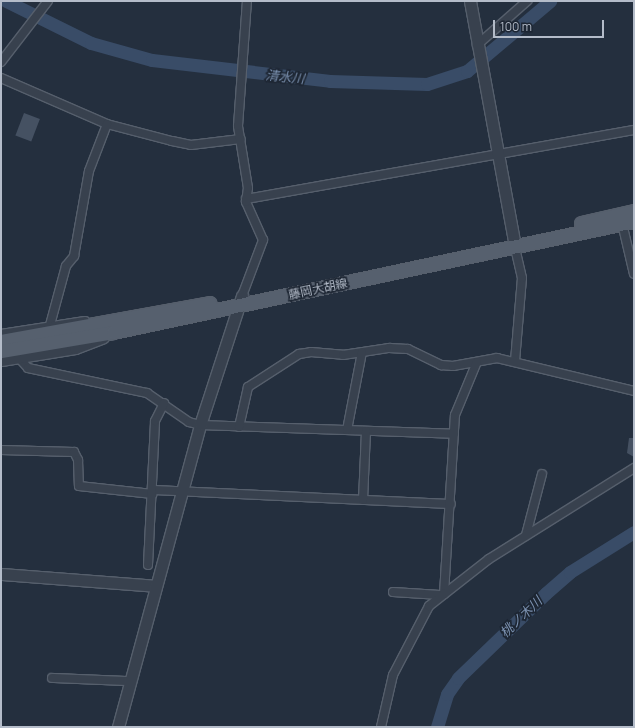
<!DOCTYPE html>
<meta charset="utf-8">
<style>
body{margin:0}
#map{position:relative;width:635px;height:728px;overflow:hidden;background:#242f3e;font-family:Manrope,"Noto Sans JP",sans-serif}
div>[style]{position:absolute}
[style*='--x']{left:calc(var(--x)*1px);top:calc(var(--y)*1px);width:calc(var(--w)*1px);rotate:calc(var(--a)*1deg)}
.river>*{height:13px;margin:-6.5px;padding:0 6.5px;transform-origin:6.5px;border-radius:6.5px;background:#394c67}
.building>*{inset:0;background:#455162;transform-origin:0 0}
.roads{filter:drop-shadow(1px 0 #565f6c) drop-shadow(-1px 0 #565f6c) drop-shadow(0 1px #565f6c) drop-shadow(0 -1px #565f6c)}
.minor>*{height:8px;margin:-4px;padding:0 4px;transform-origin:4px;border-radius:4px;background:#38414e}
.tertiary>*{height:11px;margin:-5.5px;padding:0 5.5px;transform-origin:5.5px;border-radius:5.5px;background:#38414e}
.primary>*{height:13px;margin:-6.5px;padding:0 6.5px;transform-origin:6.5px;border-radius:6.5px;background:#56606e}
span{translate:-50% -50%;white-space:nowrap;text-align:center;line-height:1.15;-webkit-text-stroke:3.5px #1d2633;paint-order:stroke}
.street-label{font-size:12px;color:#b4bcc9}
.water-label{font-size:13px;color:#7c92b1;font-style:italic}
.frame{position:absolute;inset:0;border:2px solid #b4bcc9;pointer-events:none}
.scale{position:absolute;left:493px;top:20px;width:111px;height:18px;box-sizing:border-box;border:2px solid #b4bcc9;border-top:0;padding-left:5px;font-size:12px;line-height:14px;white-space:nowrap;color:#b4bcc9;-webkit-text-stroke:3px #1d2633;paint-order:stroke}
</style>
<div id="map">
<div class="river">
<i style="--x:6;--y:1;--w:95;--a:26.3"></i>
<i style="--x:91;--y:43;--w:63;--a:15.6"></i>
<i style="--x:152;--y:60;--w:179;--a:6.7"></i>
<i style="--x:330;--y:81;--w:97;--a:1.8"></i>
<i style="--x:427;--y:84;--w:42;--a:-18"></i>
<i style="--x:467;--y:71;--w:109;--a:-40.1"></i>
<i style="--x:437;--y:727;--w:34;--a:-73"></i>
<i style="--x:447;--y:694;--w:19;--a:-55"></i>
<i style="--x:458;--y:678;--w:122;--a:-44"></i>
<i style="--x:546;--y:593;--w:32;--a:-41"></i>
<i style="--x:570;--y:572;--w:75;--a:-32"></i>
</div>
<div class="building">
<i style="left:24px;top:113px;width:17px;height:24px;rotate:21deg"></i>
<i style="clip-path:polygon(629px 438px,634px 438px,634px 457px,627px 453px)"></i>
</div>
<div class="roads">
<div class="minor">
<i style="--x:477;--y:45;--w:67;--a:-41.3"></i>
<i style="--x:1;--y:62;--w:77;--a:-52.4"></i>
<i style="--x:1;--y:78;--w:116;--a:23.5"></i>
<i style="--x:107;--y:124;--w:67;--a:14.7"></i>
<i style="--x:172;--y:141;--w:19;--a:12"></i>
<i style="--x:191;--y:145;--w:50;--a:-6.8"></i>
<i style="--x:246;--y:199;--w:394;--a:-10.1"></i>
<i style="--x:622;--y:223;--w:52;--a:76.8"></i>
<i style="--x:242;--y:296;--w:60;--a:-69.4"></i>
<i style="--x:263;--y:240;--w:42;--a:-114.1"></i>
<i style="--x:246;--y:202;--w:14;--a:-82"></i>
<i style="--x:248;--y:188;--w:63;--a:-99.2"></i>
<i style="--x:238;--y:126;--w:125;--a:-85.9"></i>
<i style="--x:50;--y:325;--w:61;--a:-74.8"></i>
<i style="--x:66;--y:266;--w:13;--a:-51"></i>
<i style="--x:74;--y:256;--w:86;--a:-80"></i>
<i style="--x:89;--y:171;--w:50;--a:-69"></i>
<i style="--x:1;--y:334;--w:85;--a:-8.8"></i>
<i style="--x:19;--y:358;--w:13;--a:48"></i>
<i style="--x:28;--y:368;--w:122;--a:11.9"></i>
<i style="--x:147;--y:393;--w:51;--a:34.6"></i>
<i style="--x:189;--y:422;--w:11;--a:15"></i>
<i style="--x:200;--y:425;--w:254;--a:2"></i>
<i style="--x:515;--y:361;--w:83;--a:-85.2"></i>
<i style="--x:522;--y:278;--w:32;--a:-103"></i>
<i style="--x:239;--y:427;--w:41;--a:-77.3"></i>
<i style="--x:248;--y:387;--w:61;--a:-32.9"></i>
<i style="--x:299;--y:354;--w:12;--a:-9"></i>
<i style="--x:311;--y:352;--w:32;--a:5"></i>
<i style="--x:343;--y:355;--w:47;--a:-8.7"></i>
<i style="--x:389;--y:348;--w:19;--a:3"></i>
<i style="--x:408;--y:349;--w:37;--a:26"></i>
<i style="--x:441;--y:365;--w:12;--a:5"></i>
<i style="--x:453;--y:366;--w:45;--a:-10.3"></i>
<i style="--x:497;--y:358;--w:141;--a:13.5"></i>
<i style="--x:347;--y:430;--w:79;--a:-79.1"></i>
<i style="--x:1;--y:450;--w:73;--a:1.6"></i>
<i style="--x:74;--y:452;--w:9;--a:63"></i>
<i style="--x:78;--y:460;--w:26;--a:88"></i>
<i style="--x:79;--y:486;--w:74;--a:6.2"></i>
<i style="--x:153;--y:490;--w:298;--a:2.7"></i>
<i style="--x:363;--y:500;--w:69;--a:-87.5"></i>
<i style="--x:526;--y:535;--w:63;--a:-75.3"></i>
<i style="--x:148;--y:565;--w:144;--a:-87.2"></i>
<i style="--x:155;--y:421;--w:20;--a:-63"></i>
<i style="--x:393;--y:592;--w:47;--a:3.7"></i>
<i style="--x:444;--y:594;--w:179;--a:-86.5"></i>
<i style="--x:455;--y:415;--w:57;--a:-67.5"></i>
<i style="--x:52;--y:678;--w:76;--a:2.3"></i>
<i style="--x:381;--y:727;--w:53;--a:-77"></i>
<i style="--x:393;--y:675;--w:78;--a:-62.4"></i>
<i style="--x:429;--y:606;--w:76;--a:-38.1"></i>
<i style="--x:489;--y:559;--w:171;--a:-32.1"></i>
</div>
<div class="tertiary">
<i style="--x:470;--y:1;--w:250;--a:79.6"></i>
<i style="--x:1;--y:360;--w:75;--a:-9.2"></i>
<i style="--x:75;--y:348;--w:30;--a:-21"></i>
<i style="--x:1;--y:574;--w:155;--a:4.4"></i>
<i style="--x:118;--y:727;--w:313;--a:-74.8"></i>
<i style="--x:200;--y:425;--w:136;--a:-72"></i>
</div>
<div class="primary">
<i style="--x:581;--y:223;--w:54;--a:-12.8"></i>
<i style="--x:1;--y:341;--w:212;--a:-10.3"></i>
<i style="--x:1;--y:351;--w:114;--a:-9.6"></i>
<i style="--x:113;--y:332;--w:533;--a:-12.03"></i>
</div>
</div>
<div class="street-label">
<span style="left:318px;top:289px;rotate:-12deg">藤岡大胡線</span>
</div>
<div class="water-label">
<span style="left:285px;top:77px;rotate:6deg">清水川</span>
<span style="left:521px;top:617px;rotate:-44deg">桃ノ木川</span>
</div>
<div class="frame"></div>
<div class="scale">100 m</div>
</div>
